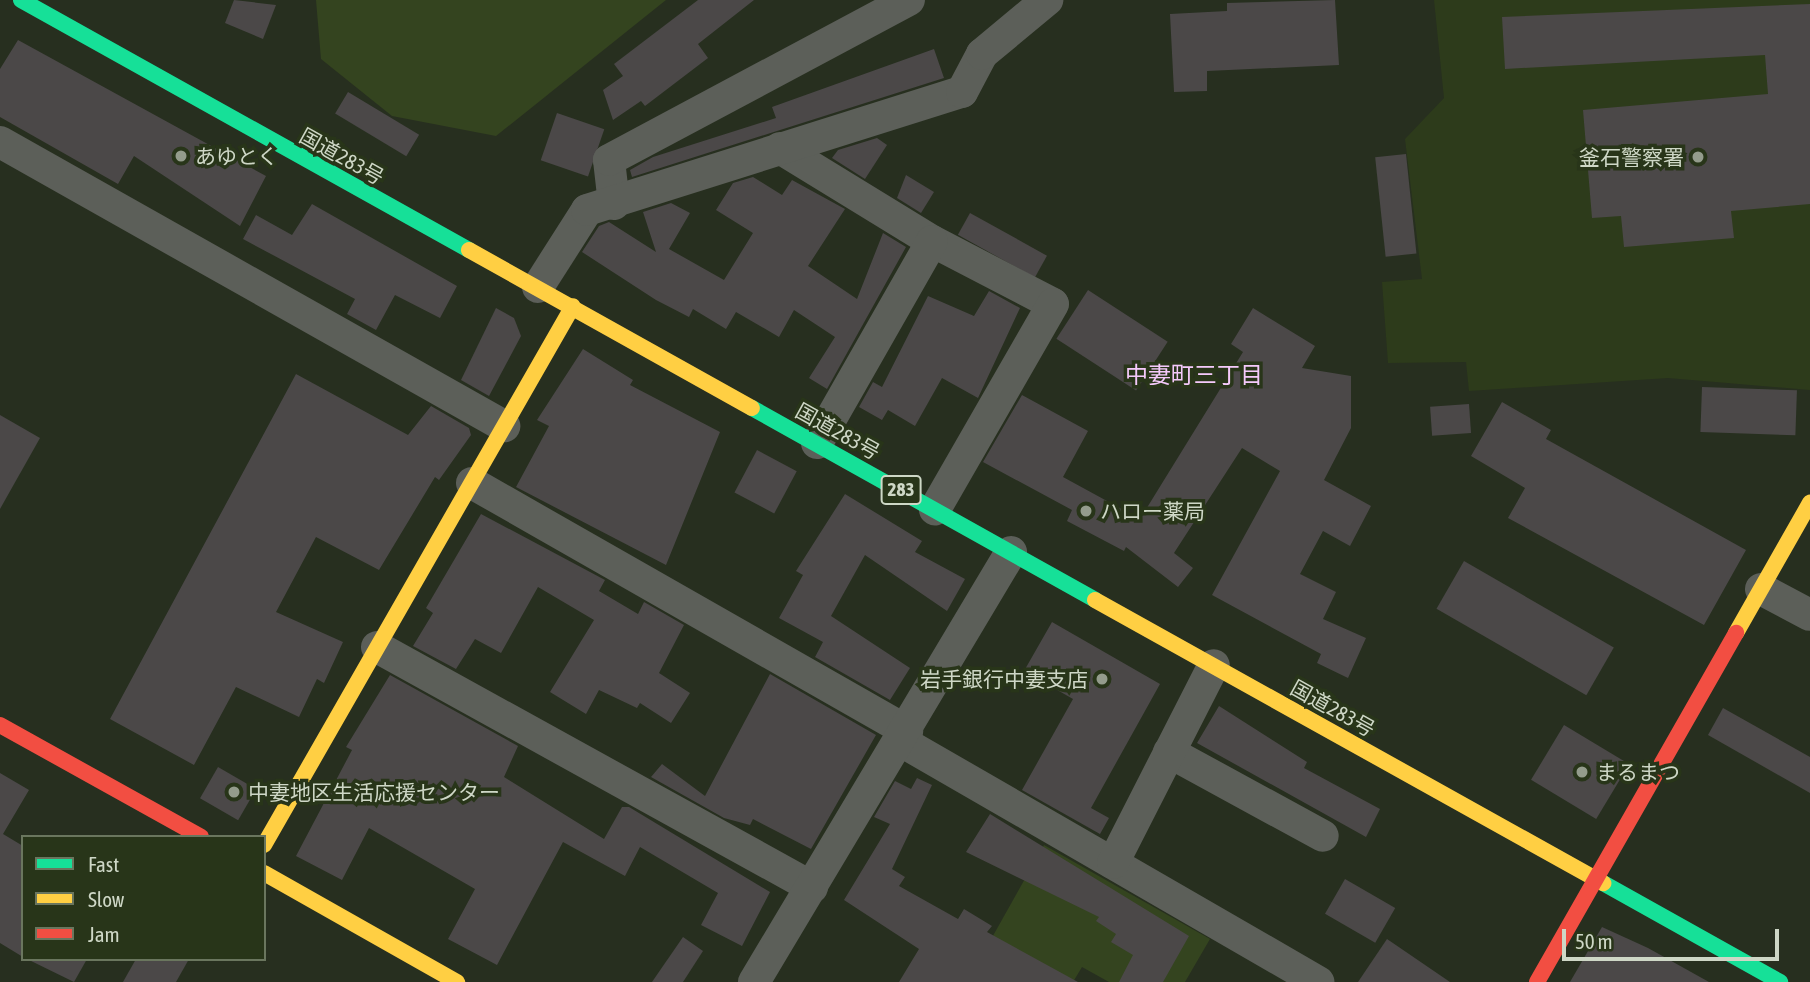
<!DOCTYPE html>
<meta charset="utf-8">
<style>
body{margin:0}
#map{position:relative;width:1810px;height:982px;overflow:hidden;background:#272f1f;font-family:"Asap Condensed","Noto Sans JP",sans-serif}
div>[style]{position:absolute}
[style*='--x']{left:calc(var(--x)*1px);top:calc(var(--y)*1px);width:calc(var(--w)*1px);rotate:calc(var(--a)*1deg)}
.built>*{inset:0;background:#2d3b1b}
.green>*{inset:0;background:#34441f}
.building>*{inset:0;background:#4b4848;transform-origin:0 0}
.street>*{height:32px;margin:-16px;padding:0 16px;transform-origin:16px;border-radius:16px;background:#5c5f59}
.fast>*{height:16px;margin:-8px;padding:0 8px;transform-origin:8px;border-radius:8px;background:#16e098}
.slow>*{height:16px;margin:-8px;padding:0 8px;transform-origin:8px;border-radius:8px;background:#ffcf43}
.jam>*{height:16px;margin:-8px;padding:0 8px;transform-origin:8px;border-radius:8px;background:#f24e42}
.dots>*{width:19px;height:19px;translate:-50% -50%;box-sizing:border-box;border:4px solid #283519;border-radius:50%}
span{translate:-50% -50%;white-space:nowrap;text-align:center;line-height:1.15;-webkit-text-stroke:7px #283519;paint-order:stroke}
.shield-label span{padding:2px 5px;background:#283519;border:2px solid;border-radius:5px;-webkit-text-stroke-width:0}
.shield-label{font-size:19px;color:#ced7c6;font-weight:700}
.poi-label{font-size:21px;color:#ced7c6}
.left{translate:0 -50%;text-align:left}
.right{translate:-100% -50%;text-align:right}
.street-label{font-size:21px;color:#ced7c6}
.neighbourhood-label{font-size:23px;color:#f4c9fa}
.legend{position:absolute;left:21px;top:835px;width:245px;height:126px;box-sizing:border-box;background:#283519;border:2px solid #6a765e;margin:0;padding:9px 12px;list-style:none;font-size:21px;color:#ced7c6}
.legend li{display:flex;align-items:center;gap:14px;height:35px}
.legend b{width:35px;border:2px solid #6a765e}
.scale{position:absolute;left:1562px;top:929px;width:217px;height:32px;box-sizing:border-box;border:4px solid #ced7c6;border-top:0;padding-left:9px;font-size:21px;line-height:24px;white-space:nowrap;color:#ced7c6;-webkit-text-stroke:5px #283519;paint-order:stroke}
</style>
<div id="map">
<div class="built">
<i style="clip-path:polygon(1434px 0,1810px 0,1810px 390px,1668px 378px,1469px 391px,1466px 362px,1388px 363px,1382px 282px,1422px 279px,1405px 139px,1444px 98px)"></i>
</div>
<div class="green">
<i style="clip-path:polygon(316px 0,666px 0,496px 136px,392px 116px,321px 59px)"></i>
<i style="clip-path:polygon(1044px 845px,1210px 939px,1185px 982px,1109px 982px,1082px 967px,1073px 982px,967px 982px)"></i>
</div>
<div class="building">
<i style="clip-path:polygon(234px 0,276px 5px,263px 39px,225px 23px)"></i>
<i style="clip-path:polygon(698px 0,754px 0,698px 44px,708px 58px,645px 106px,641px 101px,613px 120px,603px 90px,623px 76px,614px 64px)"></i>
<i style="clip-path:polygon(1335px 0,1339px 65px,1207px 71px,1207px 91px,1174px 92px,1170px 14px,1227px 11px,1227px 3px)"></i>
<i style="clip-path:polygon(1810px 4px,1810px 204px,1731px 211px,1734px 238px,1624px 247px,1621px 216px,1592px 218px,1583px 110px,1768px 94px,1765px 55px,1505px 69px,1502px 17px)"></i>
<i style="clip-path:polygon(18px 40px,266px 176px,240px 226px,134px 156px,118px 184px,0 117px,0 69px)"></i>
<i style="clip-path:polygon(934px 49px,944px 78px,632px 177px,630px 170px,653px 157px,776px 118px,772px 107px)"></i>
<i style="left:348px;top:92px;width:83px;height:25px;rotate:31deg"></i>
<i style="left:557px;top:113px;width:50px;height:50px;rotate:19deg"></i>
<i style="clip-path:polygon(877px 138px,887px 145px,865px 179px,832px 158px,838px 150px)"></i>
<i style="left:1406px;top:154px;width:100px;height:31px;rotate:84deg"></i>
<i style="clip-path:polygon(906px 175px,934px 192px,921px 213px,897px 198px)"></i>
<i style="clip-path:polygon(753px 177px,782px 195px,792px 180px,845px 209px,808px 266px,857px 299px,883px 233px,906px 247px,827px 389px,809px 378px,835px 337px,794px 310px,779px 337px,736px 312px,726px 329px,693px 309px,689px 317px,656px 300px,582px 252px,599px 226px,609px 222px,656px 252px,643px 212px,671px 203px,690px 213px,669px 249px,724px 280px,753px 233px,716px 210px,733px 183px)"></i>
<i style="clip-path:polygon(312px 204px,457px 286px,440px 318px,395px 295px,376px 330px,347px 314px,355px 299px,243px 239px,256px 215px,292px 235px)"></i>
<i style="left:970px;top:213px;width:88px;height:25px;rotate:29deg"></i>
<i style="left:1088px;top:290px;width:95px;height:58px;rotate:33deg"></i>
<i style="clip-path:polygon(989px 291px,1020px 308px,978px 398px,942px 378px,915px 426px,888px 410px,882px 420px,859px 407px,873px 382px,882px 387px,928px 296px,974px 316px)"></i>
<i style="clip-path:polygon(496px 308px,514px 318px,521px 336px,489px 396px,461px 380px)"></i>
<i style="clip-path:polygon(1253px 308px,1315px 346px,1302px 368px,1351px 376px,1351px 428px,1324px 480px,1371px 506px,1350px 546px,1323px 531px,1300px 574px,1336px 592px,1323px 619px,1366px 638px,1348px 678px,1317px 663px,1321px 654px,1212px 595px,1280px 471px,1242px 448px,1174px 553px,1193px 568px,1178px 587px,1126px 547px,1124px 551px,1067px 521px,1072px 510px,983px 462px,1022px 395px,1088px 431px,1063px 477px,1140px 519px,1243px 352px,1231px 344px)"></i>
<i style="clip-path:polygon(583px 349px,633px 380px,630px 385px,720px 432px,666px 565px,516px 487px,549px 426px,537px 420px)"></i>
<i style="clip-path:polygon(296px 374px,408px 435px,431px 406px,469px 428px,471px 435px,439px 480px,435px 477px,379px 570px,316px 537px,276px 612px,343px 642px,324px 683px,317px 679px,299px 717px,236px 687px,194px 765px,110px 719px)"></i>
<i style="left:1702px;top:387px;width:95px;height:45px;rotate:2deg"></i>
<i style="clip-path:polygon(1502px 402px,1551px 430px,1546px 439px,1746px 550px,1704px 625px,1508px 518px,1525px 488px,1471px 456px)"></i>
<i style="left:1469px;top:404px;width:29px;height:39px;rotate:86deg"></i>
<i style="clip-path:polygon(0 415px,40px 438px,0 509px)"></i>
<i style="left:757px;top:450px;width:45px;height:48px;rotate:28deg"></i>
<i style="clip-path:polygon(845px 494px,922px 541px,915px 552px,965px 579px,947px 611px,865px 555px,831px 616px,910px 668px,890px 700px,815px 657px,823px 642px,779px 618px,803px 575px,796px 571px)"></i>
<i style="clip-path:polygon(481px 514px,605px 580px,599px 591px,638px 614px,644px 602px,684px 625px,659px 673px,690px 693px,671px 723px,640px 703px,637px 708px,599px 690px,586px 714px,550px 692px,594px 620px,538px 587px,501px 653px,475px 639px,456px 669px,413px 646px,433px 613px,426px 608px)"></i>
<i style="left:1464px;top:561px;width:173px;height:55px;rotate:30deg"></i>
<i style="clip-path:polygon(1052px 622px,1160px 684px,1091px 808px,1109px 818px,1100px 834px,1022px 790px,1073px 699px,1024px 671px)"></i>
<i style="clip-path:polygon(770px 674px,876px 735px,811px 849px,753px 819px,750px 825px,724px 818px,651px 777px,662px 764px,705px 796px)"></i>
<i style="clip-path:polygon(390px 675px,518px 746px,504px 777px,604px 839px,622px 807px,629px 807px,770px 892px,742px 946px,701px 925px,718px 893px,640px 847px,625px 876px,563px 842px,497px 965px,448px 939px,475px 889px,369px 828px,342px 880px,296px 856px,352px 750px,346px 747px)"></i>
<i style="clip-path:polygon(1219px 706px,1307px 762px,1304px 768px,1380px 809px,1366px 837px,1197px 743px)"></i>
<i style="clip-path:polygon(1723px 708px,1810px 757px,1810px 793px,1708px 735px)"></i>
<i style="left:1564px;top:725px;width:76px;height:64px;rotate:31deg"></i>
<i style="left:218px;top:767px;width:44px;height:36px;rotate:30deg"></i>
<i style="clip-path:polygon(0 773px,29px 790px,3px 834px,23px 846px,23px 957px,0 943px)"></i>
<i style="clip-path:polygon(917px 778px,932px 785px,892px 869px,905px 877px,899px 886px,958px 919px,964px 909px,992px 926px,987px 932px,1078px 982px,899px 982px,919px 949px,844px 900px,890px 824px,874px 817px,895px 781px,911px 789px)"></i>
<i style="clip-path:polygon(990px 814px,1189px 936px,1163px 982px,1119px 982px,1133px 955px,1111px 942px,1116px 934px,1096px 921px,1099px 917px,966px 852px)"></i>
<i style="left:1345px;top:879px;width:58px;height:40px;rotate:30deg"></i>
<i style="clip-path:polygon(1602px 927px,1648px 948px,1709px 982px,1570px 982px)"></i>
<i style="clip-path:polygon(683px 937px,703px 951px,683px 982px,652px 982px)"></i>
<i style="clip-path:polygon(1387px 939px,1450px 982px,1358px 982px)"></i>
<i style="clip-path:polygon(27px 959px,87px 959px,74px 982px)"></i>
<i style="clip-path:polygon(136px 959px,189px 959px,176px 982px,123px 982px)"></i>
</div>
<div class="street">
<i style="--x:0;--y:142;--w:579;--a:29.4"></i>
<i style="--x:780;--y:148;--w:178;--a:31.5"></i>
<i style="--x:932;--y:241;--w:136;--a:27.5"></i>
<i style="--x:1053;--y:304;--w:237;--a:119.9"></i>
<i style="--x:614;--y:204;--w:44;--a:-96.5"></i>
<i style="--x:609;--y:160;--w:340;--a:-28.1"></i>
<i style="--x:538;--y:287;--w:91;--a:-57.5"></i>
<i style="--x:587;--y:210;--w:393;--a:-17.5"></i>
<i style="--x:962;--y:92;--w:43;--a:-62.2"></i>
<i style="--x:982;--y:54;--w:85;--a:-39.7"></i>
<i style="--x:817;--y:443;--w:232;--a:-60.3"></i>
<i style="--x:472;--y:483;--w:501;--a:29.69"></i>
<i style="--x:1761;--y:589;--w:55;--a:28"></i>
<i style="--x:377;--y:647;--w:497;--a:28.9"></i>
<i style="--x:901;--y:741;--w:482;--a:30"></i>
<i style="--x:1169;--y:752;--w:175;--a:28.6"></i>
<i style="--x:1113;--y:863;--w:222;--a:-63"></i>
<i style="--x:754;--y:982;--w:501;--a:-59.13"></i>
</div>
<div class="fast">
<i style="--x:21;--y:0;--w:513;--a:29.16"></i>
<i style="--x:752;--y:408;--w:393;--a:29.2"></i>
<i style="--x:1603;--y:883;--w:203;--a:29.2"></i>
</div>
<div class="slow">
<i style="--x:469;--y:250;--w:324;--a:29.2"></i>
<i style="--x:1095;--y:600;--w:582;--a:29.12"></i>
<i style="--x:1736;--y:633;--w:150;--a:-60.4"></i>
<i style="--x:264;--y:845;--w:621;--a:-60.18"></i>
<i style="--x:264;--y:873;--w:222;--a:29.5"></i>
</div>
<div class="jam">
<i style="--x:0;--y:725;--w:230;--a:29.1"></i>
<i style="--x:1537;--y:982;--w:402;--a:-60.3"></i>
</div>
<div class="dots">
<i style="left:181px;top:156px;background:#949c8c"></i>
<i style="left:1698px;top:157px;background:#949c8c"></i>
<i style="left:1086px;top:511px;background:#949c8c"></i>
<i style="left:1102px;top:679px;background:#949c8c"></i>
<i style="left:1582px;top:772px;background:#949c8c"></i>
<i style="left:234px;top:792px;background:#949c8c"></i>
</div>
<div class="shield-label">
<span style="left:901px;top:490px">283</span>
</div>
<div class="poi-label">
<span class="left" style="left:195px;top:156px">あゆとく</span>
<span class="right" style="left:1684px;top:157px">釜石警察署</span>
<span class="left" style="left:1100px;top:511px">ハロー薬局</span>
<span class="right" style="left:1088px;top:679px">岩手銀行中妻支店</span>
<span class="left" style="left:1596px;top:772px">まるまつ</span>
<span class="left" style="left:248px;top:792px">中妻地区生活応援センター</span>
</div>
<div class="street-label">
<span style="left:342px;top:156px;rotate:29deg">国道283号</span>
<span style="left:838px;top:431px;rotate:29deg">国道283号</span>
<span style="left:1333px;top:708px;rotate:29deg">国道283号</span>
</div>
<div class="neighbourhood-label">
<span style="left:1194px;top:375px">中妻町三丁目</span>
</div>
<ul class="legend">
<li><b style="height:9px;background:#16e098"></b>Fast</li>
<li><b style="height:9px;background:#ffcf43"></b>Slow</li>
<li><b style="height:9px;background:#f24e42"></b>Jam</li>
</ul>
<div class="scale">50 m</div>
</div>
